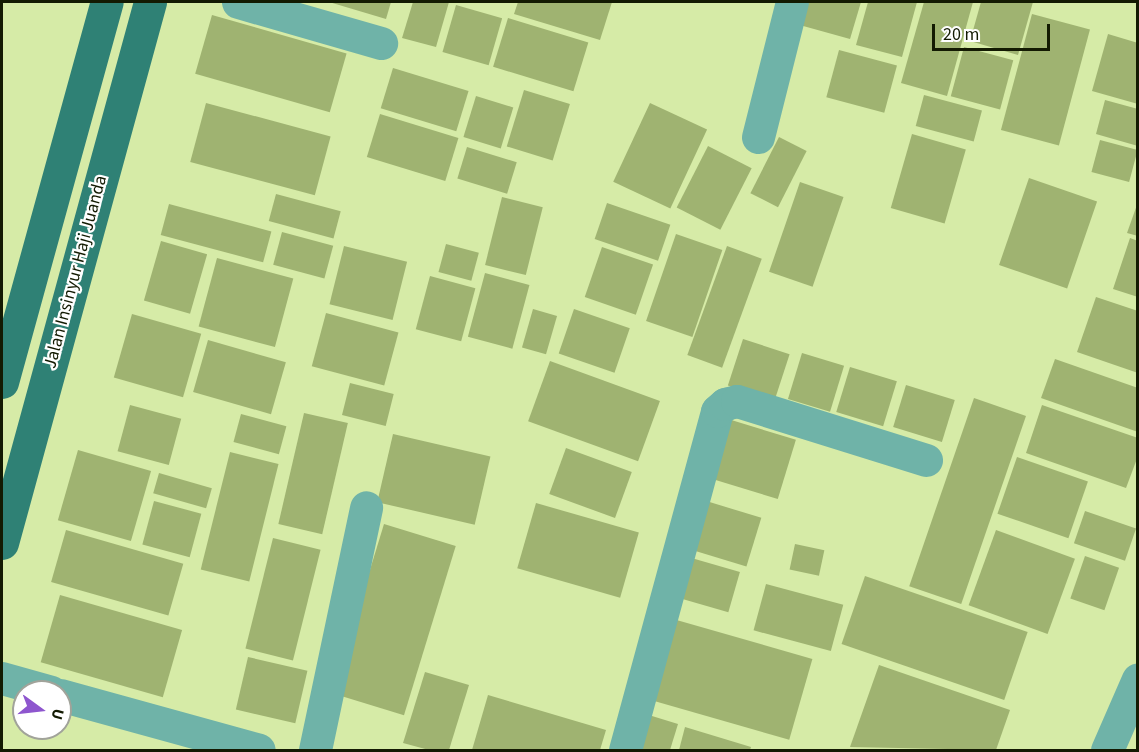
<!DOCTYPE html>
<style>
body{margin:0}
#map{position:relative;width:1139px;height:752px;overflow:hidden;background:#d6eba7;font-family:"Source Sans 3",sans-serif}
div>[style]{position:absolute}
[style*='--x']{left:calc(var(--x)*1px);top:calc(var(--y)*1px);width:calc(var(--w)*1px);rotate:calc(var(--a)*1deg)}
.building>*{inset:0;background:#9fb371;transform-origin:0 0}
.street>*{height:33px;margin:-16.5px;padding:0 16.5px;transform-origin:16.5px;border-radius:16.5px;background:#6fb3a8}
.primary>*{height:33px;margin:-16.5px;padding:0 16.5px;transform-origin:16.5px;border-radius:16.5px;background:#2f8175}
span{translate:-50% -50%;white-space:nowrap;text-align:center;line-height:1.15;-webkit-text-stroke:4.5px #fff;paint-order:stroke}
.street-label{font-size:18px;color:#131a02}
.frame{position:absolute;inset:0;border:3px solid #131a02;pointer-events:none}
.north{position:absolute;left:12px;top:680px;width:60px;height:60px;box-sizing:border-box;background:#fff;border:2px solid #a1a39a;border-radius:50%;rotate:105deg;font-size:16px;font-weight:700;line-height:24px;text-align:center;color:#131a02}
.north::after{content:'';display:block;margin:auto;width:21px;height:27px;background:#8e56ce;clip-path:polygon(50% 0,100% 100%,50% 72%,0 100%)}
.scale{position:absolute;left:932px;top:24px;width:118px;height:27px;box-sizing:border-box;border:3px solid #131a02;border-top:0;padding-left:8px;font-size:18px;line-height:21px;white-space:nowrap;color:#131a02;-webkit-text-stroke:4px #fff;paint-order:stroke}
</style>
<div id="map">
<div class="building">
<i style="clip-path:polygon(329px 2px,391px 2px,386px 19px)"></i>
<i style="clip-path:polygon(413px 2px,449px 2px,436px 47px,402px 38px)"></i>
<i style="clip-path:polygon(518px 2px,612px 2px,600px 40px,514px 14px)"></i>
<i style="clip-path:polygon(802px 2px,861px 2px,850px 39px,796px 24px)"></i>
<i style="clip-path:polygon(868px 2px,917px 2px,902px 57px,856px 45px)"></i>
<i style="clip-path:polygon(924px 2px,973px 2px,947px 96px,901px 83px)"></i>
<i style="clip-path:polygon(981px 2px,1033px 2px,1018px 55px,970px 41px)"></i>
<i style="left:456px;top:5px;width:48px;height:49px;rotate:16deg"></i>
<i style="left:1032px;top:14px;width:60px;height:120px;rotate:15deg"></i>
<i style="left:212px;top:15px;width:140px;height:61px;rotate:16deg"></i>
<i style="left:508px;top:18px;width:84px;height:51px;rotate:17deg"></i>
<i style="clip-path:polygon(1108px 34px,1138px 43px,1138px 104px,1092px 91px)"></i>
<i style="left:964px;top:47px;width:51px;height:51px;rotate:15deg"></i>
<i style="left:839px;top:50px;width:60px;height:49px;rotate:15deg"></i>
<i style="left:393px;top:68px;width:79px;height:42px;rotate:17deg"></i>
<i style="left:524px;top:90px;width:48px;height:59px;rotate:17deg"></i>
<i style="left:924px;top:95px;width:60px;height:32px;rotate:15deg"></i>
<i style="left:476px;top:96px;width:39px;height:43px;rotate:17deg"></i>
<i style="clip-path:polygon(1105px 100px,1138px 109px,1138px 146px,1096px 134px)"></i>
<i style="left:206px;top:103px;width:129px;height:61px;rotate:15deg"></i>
<i style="left:650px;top:103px;width:63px;height:87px;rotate:25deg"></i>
<i style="left:380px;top:114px;width:82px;height:45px;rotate:17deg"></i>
<i style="left:912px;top:134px;width:56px;height:77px;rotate:16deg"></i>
<i style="left:779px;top:137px;width:31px;height:63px;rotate:27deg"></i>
<i style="left:1100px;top:140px;width:39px;height:33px;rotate:15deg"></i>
<i style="left:708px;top:146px;width:49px;height:69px;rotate:27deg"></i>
<i style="left:467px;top:147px;width:52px;height:33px;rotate:17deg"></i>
<i style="left:1029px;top:178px;width:72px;height:92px;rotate:19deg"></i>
<i style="left:800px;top:182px;width:46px;height:95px;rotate:19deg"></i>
<i style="left:276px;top:194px;width:67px;height:28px;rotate:15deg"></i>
<i style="left:502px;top:197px;width:42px;height:70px;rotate:14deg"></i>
<i style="clip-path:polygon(1138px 202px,1138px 236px,1127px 233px)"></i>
<i style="left:607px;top:203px;width:67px;height:38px;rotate:19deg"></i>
<i style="left:169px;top:204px;width:106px;height:32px;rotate:15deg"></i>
<i style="left:282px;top:232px;width:53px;height:34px;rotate:15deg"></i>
<i style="left:676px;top:234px;width:49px;height:92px;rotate:19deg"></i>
<i style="clip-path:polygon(1130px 238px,1138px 241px,1138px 297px,1113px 289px)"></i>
<i style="left:161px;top:241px;width:48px;height:62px;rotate:16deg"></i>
<i style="left:446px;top:244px;width:34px;height:29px;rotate:15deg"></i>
<i style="left:344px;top:246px;width:65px;height:60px;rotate:14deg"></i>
<i style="left:727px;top:246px;width:37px;height:116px;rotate:20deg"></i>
<i style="left:602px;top:247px;width:54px;height:53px;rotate:19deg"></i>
<i style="left:217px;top:258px;width:79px;height:71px;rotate:15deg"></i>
<i style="left:485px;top:273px;width:46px;height:66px;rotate:15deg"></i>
<i style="left:430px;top:276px;width:47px;height:55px;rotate:15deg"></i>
<i style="clip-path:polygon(1096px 297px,1138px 311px,1138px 373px,1077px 352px)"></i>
<i style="left:533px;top:309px;width:25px;height:40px;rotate:16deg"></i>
<i style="left:574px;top:309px;width:59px;height:47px;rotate:19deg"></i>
<i style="left:326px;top:313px;width:75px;height:55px;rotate:15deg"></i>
<i style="left:132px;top:314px;width:72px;height:66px;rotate:16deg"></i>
<i style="left:743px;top:339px;width:49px;height:49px;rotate:18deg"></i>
<i style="left:208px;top:340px;width:81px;height:54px;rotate:16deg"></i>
<i style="left:802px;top:353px;width:44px;height:48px;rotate:17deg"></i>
<i style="clip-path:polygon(1055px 359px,1138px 388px,1138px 432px,1041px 398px)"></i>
<i style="left:550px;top:361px;width:117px;height:64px;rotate:20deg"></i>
<i style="left:850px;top:367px;width:49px;height:47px;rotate:17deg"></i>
<i style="left:350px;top:383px;width:45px;height:33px;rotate:14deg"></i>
<i style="left:906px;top:385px;width:51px;height:44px;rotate:17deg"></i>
<i style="left:974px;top:398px;width:55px;height:199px;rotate:19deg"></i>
<i style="left:130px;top:405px;width:53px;height:48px;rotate:15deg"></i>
<i style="clip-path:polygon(1042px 405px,1138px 438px,1138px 456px,1126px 488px,1026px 453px)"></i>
<i style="left:304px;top:413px;width:45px;height:114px;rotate:13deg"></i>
<i style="left:241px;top:414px;width:47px;height:29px;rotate:15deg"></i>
<i style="left:728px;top:419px;width:71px;height:62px;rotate:17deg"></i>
<i style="left:393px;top:434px;width:100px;height:70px;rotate:13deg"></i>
<i style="left:566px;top:448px;width:70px;height:49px;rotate:20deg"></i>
<i style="left:78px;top:450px;width:76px;height:73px;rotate:16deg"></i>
<i style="left:230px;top:452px;width:50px;height:121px;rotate:14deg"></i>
<i style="left:1017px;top:457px;width:75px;height:60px;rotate:19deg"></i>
<i style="left:159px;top:473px;width:55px;height:21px;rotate:16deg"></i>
<i style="left:703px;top:500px;width:61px;height:51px;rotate:17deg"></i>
<i style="left:154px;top:501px;width:49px;height:45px;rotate:15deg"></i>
<i style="left:536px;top:503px;width:107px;height:68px;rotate:16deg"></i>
<i style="left:1085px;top:511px;width:54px;height:34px;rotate:19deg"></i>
<i style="left:384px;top:524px;width:75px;height:177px;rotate:17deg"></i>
<i style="left:66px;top:530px;width:122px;height:54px;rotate:16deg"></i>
<i style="left:996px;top:530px;width:84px;height:80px;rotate:20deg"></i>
<i style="left:273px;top:538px;width:49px;height:114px;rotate:14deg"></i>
<i style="left:795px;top:544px;width:30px;height:26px;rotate:12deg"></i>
<i style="left:1085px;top:556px;width:36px;height:45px;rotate:19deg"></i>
<i style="left:688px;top:557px;width:54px;height:42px;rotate:16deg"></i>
<i style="left:865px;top:576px;width:172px;height:72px;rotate:19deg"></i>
<i style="left:766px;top:584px;width:80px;height:48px;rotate:15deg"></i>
<i style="left:60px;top:595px;width:127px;height:70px;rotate:16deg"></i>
<i style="left:673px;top:619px;width:145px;height:84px;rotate:16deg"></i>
<i style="left:248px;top:657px;width:61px;height:54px;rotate:13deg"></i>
<i style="clip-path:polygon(879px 665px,1010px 710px,996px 750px,850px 747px)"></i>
<i style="clip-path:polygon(425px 672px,469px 685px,449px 750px,429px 750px,403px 743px)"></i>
<i style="clip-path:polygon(488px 695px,606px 730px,600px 750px,472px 750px)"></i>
<i style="clip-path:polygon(639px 712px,678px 724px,670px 750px,628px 750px)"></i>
<i style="clip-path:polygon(685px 727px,751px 747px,750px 750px,679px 750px)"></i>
</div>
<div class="street">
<i style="--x:238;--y:2;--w:149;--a:16"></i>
<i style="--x:758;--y:137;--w:139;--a:-75.9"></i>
<i style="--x:2;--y:678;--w:51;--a:15.9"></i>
<i style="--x:60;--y:695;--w:206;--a:15.4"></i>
<i style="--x:315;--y:750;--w:248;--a:-78.1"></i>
<i style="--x:625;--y:750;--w:351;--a:-74.8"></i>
<i style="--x:717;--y:411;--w:11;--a:-41"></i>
<i style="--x:725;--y:404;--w:12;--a:-14"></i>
<i style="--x:737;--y:401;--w:198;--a:17.3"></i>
<i style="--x:1107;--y:750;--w:77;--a:-66.4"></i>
</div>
<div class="primary">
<i style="--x:2;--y:382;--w:394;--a:-74.6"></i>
<i style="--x:2;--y:543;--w:561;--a:-74.7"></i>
</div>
<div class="street-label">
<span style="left:76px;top:272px;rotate:-75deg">Jalan Insinyur Haji Juanda</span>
</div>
<div class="frame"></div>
<div class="north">U</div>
<div class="scale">20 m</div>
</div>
